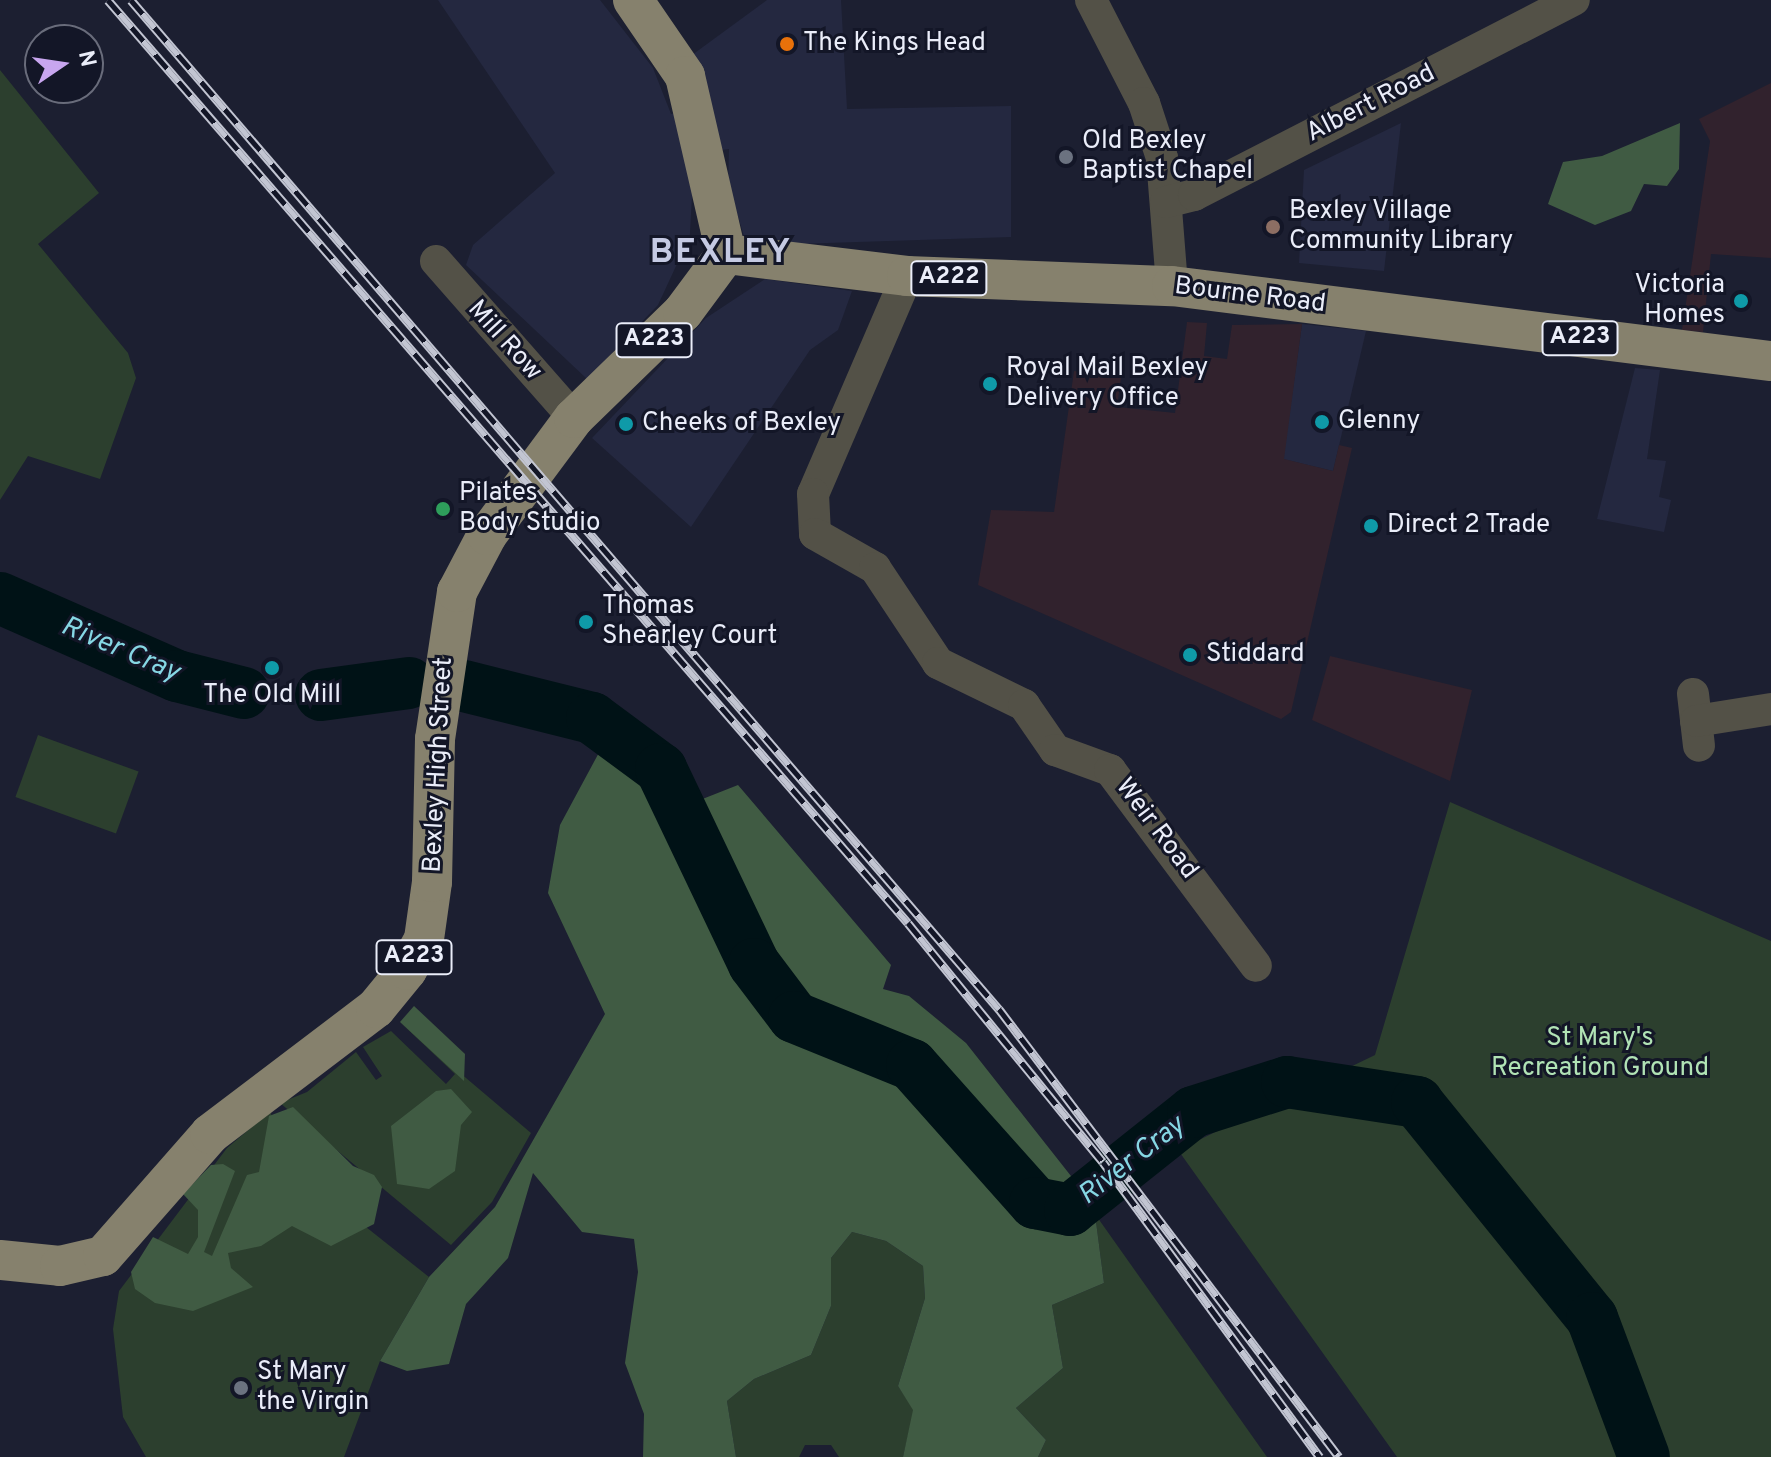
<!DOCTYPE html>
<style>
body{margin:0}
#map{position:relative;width:1771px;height:1457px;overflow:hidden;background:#1c1f31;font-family:Overpass,sans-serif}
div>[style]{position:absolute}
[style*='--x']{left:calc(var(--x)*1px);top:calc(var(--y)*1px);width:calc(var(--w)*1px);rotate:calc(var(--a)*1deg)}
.built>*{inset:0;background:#242840}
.industrial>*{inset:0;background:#31222d}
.green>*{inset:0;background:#2c3f2e;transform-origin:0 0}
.forest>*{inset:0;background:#405b43}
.river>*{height:52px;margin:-26px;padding:0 26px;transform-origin:26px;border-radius:26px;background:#001216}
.minor>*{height:32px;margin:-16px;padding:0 16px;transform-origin:16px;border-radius:16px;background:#535147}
.major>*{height:40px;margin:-20px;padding:0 20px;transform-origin:20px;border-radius:20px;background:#86816d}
.rail>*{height:9px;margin-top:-4.5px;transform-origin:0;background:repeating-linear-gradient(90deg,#131627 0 18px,#c2c5d2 0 36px);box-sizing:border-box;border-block:2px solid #c2c5d2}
.dots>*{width:22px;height:22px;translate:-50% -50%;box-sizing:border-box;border:4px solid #131627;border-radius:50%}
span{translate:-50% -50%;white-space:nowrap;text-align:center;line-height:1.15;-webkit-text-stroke:6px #131627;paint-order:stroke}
.shield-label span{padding:2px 6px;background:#131627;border:2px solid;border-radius:6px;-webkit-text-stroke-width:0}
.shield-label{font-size:24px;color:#eaedf9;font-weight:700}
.poi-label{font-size:26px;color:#eaedf9}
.left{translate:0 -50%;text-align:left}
.right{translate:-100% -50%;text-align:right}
.street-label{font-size:26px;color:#eaedf9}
.park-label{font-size:26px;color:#b1e3b5}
.water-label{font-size:28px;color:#86d7e4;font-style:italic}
.district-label{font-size:34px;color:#c5cae3;font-weight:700;letter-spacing:2px}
.north{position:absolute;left:24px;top:24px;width:80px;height:80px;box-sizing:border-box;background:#131627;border:2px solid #696c7b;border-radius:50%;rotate:77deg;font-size:22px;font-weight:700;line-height:32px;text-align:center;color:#eaedf9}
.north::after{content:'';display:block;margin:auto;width:28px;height:36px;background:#c8a6ef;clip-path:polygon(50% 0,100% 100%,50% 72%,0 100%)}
</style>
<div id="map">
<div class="built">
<i style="clip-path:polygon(438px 0,600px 0,653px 68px,671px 114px,679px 112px,693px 178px,689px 251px,683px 251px,658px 305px,587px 379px,466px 265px,473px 245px,555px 173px)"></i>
<i style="clip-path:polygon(767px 0,841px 0,847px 109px,1011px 106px,1011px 237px,796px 244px,744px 236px,728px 184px,729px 149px,721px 150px,692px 55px)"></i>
<i style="clip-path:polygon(1401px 123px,1384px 271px,1299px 263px,1304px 170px)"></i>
<i style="clip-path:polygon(765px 279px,852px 291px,838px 330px,810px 350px,691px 527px,592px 438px,706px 318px)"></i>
<i style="clip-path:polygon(1302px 324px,1366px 331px,1333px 471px,1283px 459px)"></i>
<i style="clip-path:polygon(1635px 368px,1660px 370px,1647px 459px,1666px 461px,1659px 497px,1671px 500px,1664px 532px,1597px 519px)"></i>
</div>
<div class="industrial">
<i style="clip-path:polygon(1771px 83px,1771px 258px,1711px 254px,1703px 332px,1682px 330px,1710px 141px,1699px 119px)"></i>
<i style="clip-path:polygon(1187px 322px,1207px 323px,1204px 356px,1227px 359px,1232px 325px,1302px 324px,1284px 459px,1333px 471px,1339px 445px,1352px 448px,1291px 712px,1281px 719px,978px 585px,991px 510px,1054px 512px,1074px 371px,1121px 378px,1117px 407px,1175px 413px)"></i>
<i style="clip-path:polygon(1330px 656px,1472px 690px,1450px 781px,1312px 720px)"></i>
</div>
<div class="green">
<i style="clip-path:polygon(0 70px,99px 193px,38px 244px,128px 353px,136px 378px,100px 479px,28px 456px,0 500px)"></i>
<i style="left:38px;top:735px;width:107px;height:66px;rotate:20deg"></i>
<i style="clip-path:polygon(1450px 802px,1771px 941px,1771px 1457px,1397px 1457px,1178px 1150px,1375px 1055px)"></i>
<i style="clip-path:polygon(400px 1022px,531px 1133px,492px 1202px,451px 1245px,280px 1103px,307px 1092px,356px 1052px,376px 1080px,382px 1076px,363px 1047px,391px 1031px,446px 1084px,455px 1074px)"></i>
<i style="clip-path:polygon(271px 1111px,274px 1154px,429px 1277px,380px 1361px,344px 1457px,146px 1457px,123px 1417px,113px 1329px,119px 1291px,227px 1148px)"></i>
<i style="clip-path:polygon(1095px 1214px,1267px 1457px,1038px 1457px,1046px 1440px,1016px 1408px,1063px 1368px,1052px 1305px,1104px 1283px)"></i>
<i style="clip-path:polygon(852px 1232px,886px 1241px,923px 1266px,925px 1298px,898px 1386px,914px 1410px,903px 1457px,839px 1457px,831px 1445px,805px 1445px,799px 1457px,736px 1457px,727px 1401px,754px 1379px,811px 1355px,831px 1306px,831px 1258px)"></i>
</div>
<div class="forest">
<i style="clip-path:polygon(1680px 123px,1679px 169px,1667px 186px,1644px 184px,1631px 211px,1595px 225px,1548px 204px,1563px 162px,1602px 156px)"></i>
<i style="clip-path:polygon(602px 747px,647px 773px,667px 813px,738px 785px,891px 965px,883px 989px,909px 996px,966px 1043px,1082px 1190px,1095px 1214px,1104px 1283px,1052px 1305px,1063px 1368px,1016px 1408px,1046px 1440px,1038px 1457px,903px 1457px,913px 1410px,898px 1386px,925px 1298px,923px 1266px,886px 1241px,852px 1232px,831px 1258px,831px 1306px,811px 1355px,754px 1379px,727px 1401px,736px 1457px,643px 1457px,644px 1414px,625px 1363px,638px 1272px,634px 1239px,582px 1232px,533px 1173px,508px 1258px,466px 1304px,449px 1364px,407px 1371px,380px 1361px,429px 1277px,495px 1207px,605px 1014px,548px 893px,560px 825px)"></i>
<i style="clip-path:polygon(414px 1006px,465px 1054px,464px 1081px,400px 1022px)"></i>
<i style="clip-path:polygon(451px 1089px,472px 1112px,461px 1125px,455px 1171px,429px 1189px,397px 1184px,391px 1126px,436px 1091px)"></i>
<i style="clip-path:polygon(293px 1107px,353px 1166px,374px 1175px,382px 1187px,374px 1224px,331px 1246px,292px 1226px,261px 1246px,228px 1253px,231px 1268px,253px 1287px,193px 1311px,155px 1303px,135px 1289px,131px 1272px,153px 1237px,188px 1254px,198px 1237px,198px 1210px,183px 1194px,211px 1165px,223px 1164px,235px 1171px,204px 1252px,212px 1256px,247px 1175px,259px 1172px,269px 1116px)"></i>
</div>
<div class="river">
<i style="--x:0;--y:598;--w:193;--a:23.8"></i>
<i style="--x:177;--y:676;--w:69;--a:14.2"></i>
<i style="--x:464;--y:686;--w:132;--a:14"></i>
<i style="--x:592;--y:718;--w:86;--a:36.5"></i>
<i style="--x:661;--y:769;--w:216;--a:64.5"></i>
<i style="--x:754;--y:964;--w:66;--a:53"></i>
<i style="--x:794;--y:1017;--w:127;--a:22.1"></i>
<i style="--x:912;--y:1065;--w:185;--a:48.3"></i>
<i style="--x:1035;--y:1203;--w:36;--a:11"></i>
<i style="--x:1070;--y:1210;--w:157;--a:-38.5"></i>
<i style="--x:1193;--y:1112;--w:99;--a:-17.7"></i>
<i style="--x:1287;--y:1082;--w:132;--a:8.7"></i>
<i style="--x:1417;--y:1102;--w:278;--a:51"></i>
<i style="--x:1592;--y:1318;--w:148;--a:69.5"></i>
<i style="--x:321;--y:695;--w:89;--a:-7.8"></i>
</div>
<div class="minor">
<i style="--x:1091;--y:0;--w:116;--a:62.8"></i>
<i style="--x:1144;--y:103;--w:58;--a:71.9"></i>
<i style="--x:1162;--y:158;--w:128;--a:85.5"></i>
<i style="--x:1166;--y:202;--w:29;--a:-14"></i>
<i style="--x:1194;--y:195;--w:427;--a:-27.2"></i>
<i style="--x:436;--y:261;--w:209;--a:48.7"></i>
<i style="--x:907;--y:276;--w:237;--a:113.3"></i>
<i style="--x:813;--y:494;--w:40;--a:87.1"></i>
<i style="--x:815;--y:534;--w:69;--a:29.5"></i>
<i style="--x:875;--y:568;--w:114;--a:56.4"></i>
<i style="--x:938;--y:663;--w:96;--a:26"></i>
<i style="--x:1024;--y:705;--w:55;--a:55.4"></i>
<i style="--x:1055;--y:750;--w:59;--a:20"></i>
<i style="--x:1110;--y:770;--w:244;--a:53.3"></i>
<i style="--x:1693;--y:694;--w:52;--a:83.4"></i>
<i style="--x:1696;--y:721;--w:76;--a:-9.1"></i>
</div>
<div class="major">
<i style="--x:633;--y:0;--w:92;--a:55.6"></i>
<i style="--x:685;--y:76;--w:183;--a:77"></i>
<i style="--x:726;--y:254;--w:182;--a:6.9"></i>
<i style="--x:907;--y:276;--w:265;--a:2.2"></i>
<i style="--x:1172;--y:286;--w:604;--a:7.14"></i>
<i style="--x:0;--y:1260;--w:60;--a:5.7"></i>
<i style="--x:60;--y:1266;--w:44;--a:-13.1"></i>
<i style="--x:103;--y:1256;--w:162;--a:-48.7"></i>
<i style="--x:210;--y:1134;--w:208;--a:-37.2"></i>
<i style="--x:376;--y:1008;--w:49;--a:-50.8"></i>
<i style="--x:407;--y:970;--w:35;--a:-61"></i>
<i style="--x:424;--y:939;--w:58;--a:-82"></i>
<i style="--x:432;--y:882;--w:143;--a:-88.8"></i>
<i style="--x:435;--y:739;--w:149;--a:-81.5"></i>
<i style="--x:457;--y:592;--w:64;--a:-62.2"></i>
<i style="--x:487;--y:535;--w:146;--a:-53.4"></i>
<i style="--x:574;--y:418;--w:152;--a:-44.2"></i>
<i style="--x:683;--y:312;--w:72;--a:-53.4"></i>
</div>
<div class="rail">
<i style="--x:108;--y:0;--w:1221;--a:49.08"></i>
<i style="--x:908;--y:923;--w:308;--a:50.8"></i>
<i style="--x:1103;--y:1162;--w:366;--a:53.7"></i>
<i style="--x:131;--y:0;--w:1331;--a:49.3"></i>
<i style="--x:999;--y:1009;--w:562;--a:52.8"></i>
</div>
<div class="dots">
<i style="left:787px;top:44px;background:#e8710a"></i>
<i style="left:1066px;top:157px;background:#6b7280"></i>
<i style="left:1273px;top:227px;background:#8d6e63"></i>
<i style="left:1741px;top:301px;background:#0f9aa8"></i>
<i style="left:990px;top:384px;background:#0f9aa8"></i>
<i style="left:1322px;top:422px;background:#0f9aa8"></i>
<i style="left:626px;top:424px;background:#0f9aa8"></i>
<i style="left:443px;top:509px;background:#2e9e5b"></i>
<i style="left:1371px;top:526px;background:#0f9aa8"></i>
<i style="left:586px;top:622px;background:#0f9aa8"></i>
<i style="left:1190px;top:655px;background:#0f9aa8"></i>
<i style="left:272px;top:668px;background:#0f9aa8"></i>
<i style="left:241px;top:1388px;background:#6b7280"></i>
</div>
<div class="shield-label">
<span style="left:949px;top:278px">A222</span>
<span style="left:1580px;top:338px">A223</span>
<span style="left:654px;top:340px">A223</span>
<span style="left:414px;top:957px">A223</span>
</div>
<div class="poi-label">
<span class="left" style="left:803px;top:44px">The Kings Head</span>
<span class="left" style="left:1082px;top:157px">Old Bexley<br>Baptist Chapel</span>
<span class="left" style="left:1289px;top:227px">Bexley Village<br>Community Library</span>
<span class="right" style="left:1725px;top:301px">Victoria<br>Homes</span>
<span class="left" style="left:1006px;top:384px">Royal Mail Bexley<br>Delivery Office</span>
<span class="left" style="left:1338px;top:422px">Glenny</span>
<span class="left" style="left:642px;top:424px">Cheeks of Bexley</span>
<span class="left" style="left:459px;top:509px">Pilates<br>Body Studio</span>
<span class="left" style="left:1387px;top:526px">Direct 2 Trade</span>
<span class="left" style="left:602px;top:622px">Thomas<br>Shearley Court</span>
<span class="left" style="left:1206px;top:655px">Stiddard</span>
<span style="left:272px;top:696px">The Old Mill</span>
<span class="left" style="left:257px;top:1388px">St Mary<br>the Virgin</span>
</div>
<div class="street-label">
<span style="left:1371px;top:104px;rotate:-27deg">Albert Road</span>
<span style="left:1250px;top:296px;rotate:7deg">Bourne Road</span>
<span style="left:504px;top:341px;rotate:48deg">Mill Row</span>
<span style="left:439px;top:765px;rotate:-87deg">Bexley High Street</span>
<span style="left:1156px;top:829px;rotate:53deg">Weir Road</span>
</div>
<div class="park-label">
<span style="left:1600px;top:1054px">St Mary's<br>Recreation Ground</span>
</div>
<div class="water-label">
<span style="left:120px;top:650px;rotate:23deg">River Cray</span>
<span style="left:1132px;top:1161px;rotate:-38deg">River Cray</span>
</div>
<div class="district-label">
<span style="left:721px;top:254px">BEXLEY</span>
</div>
<div class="north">N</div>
</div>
